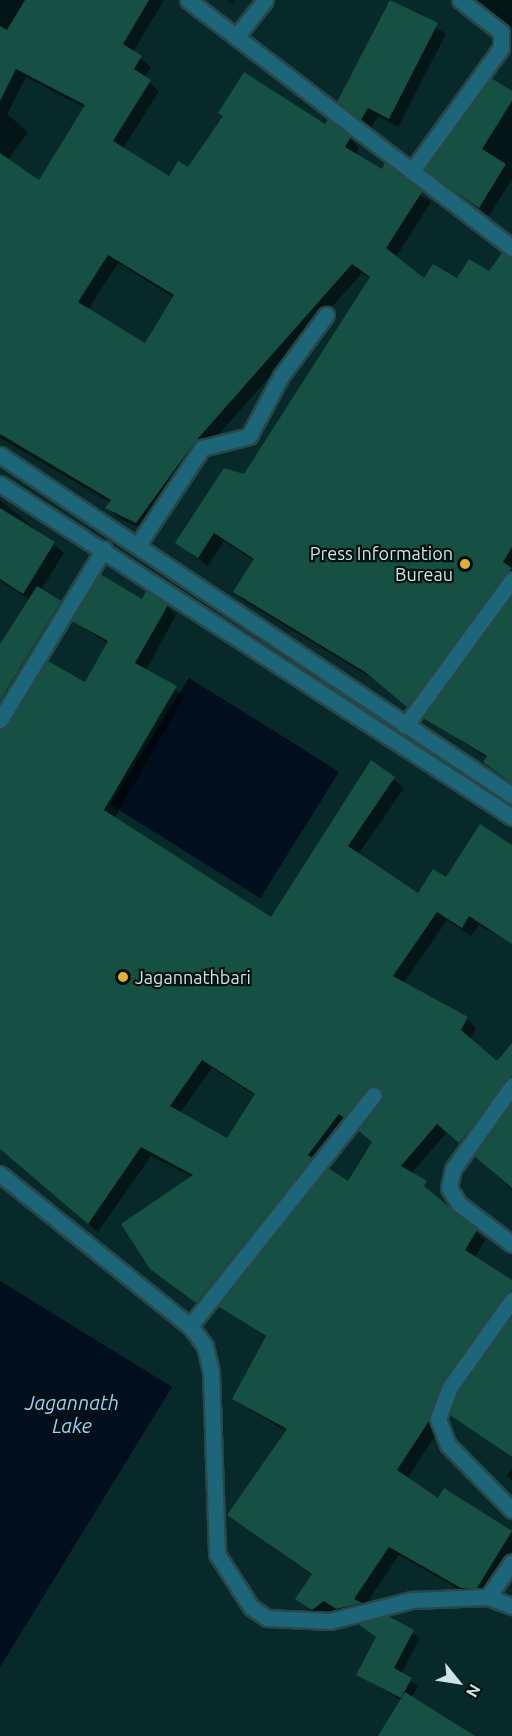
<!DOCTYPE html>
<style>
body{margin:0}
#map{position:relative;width:512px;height:1736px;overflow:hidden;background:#08292a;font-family:Ubuntu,sans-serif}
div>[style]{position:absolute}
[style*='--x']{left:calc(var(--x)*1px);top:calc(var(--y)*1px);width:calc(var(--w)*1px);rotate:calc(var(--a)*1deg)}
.water>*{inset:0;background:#000e1d;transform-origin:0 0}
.shadow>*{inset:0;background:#0007}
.building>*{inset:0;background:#155042}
.roads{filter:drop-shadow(2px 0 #284748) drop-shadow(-2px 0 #284748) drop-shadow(0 2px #284748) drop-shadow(0 -2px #284748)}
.minor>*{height:15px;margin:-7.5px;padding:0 7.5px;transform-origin:7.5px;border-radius:7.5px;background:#1d6679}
.dots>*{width:16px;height:16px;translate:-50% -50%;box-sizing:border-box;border:3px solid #021010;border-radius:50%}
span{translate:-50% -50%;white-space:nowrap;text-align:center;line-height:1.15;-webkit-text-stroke:4.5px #021010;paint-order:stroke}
.poi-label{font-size:18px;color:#cee4e4}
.right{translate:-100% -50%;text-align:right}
.left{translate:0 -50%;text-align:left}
.water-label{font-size:20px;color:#99d0fa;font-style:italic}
.north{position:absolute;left:428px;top:1652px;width:60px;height:60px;-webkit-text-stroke:4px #021010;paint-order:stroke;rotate:120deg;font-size:16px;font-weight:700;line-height:24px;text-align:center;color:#cee4e4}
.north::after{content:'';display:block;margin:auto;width:21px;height:27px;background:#cee4e4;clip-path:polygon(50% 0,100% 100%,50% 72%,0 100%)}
</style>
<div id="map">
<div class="water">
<i style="left:189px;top:678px;width:177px;height:149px;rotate:32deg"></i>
<i style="clip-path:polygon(0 1281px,172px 1387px,0 1667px)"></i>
</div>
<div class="shadow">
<i style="clip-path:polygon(evenodd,0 0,164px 0,133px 52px,151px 67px,144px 78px,159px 91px,123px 149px,169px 178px,326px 126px,350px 138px,359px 148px,355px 155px,431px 202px,396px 257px,425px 280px,490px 273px,503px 254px,512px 255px,512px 586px,417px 715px,376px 681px,244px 601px,234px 592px,254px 561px,224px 541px,208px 566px,177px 543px,244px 476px,370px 279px,362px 273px,203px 452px,146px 531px,117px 517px,107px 507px,111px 503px,0 438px,0 0,26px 77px,85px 108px,40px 182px,8px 160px,28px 132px,7px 114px,26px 77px,0 0,118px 263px,174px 298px,145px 345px,88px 310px,118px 263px)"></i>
<i style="clip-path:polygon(226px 0,235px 0,233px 4px)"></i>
<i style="clip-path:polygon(391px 0,446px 34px,398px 127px,378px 116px,371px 128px,339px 101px)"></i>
<i style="clip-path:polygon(468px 0,512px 0,512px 27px)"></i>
<i style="clip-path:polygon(512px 93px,512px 179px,489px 216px,427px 169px)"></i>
<i style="clip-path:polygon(evenodd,0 500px,64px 553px,41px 590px,69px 611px,1px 728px,86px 684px,108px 644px,74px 621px,142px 601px,167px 606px,176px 615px,146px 670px,185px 696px,114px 819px,272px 919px,372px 763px,404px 788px,358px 855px,419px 895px,512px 847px,512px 943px,479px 925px,471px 936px,447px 920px,403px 984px,467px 1018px,476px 1028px,470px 1040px,497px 1063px,512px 1045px,512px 1091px,470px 1151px,447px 1132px,411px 1174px,485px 1240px,475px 1258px,512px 1282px,512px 1307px,451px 1391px,438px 1431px,407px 1479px,438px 1500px,444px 1490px,512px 1533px,512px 1557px,486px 1597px,472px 1597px,399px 1555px,364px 1607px,347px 1618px,335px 1610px,322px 1619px,297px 1598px,313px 1576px,229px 1515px,287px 1432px,234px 1399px,267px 1338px,220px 1306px,349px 1183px,373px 1143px,383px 1095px,206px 1311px,151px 1268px,192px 1177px,151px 1156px,98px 1232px,0 1149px,0 646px,30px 600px,0 581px,0 500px,212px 1068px,256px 1096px,228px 1140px,180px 1113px,212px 1068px)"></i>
<i style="clip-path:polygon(512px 599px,512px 784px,487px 758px,425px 718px)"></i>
<i style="clip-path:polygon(512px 1105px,512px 1190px,476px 1156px)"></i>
<i style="clip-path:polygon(512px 1319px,512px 1458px,452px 1414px)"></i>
<i style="clip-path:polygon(512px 1468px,512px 1481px,507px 1475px)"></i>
<i style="clip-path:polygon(387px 1618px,420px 1638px,401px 1674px,418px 1686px,411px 1698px,470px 1736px,389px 1736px,402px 1701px,358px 1674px,377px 1638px,361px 1625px)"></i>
</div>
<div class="building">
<i style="clip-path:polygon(evenodd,25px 0,149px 0,123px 44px,142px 56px,134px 69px,151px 80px,113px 141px,169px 176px,178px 161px,188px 167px,223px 116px,218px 113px,244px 72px,325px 124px,328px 119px,351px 137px,345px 147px,382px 169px,385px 163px,422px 192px,386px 248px,424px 278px,433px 264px,457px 278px,469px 259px,489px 271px,502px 253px,512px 258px,512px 547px,503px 562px,512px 568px,407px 707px,365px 672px,233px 592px,254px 559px,214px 533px,198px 558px,175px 543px,224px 468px,244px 474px,370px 277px,352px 264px,194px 443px,136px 523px,105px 508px,111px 500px,0 434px,0 153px,39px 180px,85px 105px,16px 69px,0 101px,0 26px,7px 30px,25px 0,108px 255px,174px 295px,145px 343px,78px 302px,108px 255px)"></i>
<i style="clip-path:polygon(390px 0,438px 23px,389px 119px,368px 108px,361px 120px,337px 102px)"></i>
<i style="clip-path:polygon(491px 78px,512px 91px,512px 101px,482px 149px,506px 164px,479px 208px,425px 170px)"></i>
<i style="clip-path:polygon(0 508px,55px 542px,23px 594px,0 579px)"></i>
<i style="clip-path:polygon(evenodd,100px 574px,142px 599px,146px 591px,168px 605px,135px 663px,177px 686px,104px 810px,271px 917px,371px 760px,395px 777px,348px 846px,418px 893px,433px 869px,446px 877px,480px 824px,512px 845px,512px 944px,469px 916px,462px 928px,437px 912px,393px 976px,468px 1017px,461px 1030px,497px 1061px,512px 1043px,512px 1076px,459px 1143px,437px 1124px,401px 1166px,427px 1181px,424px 1186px,477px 1230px,465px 1250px,512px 1280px,512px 1290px,442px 1382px,429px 1421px,397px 1470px,438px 1498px,444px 1488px,512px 1531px,477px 1588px,461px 1588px,389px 1547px,354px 1599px,362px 1603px,336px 1609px,324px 1601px,312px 1610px,295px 1599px,312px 1574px,227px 1515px,287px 1429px,232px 1399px,266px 1336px,218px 1306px,328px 1168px,348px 1181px,372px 1142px,358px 1130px,382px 1101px,380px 1088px,370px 1086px,344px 1118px,339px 1114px,308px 1155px,312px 1158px,196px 1303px,150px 1269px,121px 1224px,193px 1175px,141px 1147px,88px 1224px,0 1149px,0 730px,8px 725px,48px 661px,85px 682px,108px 641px,72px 621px,100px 574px,202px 1060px,255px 1094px,227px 1138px,170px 1106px,202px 1060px)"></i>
<i style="clip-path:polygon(37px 586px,61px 601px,0 701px,0 644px)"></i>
<i style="clip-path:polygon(511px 597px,512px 598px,512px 783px,483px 762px,487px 756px,423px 718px)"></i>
<i style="clip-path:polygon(512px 1103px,512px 1188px,474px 1156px)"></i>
<i style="clip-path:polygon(512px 1317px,512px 1457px,450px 1415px,459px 1392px)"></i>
<i style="clip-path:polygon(388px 1616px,414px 1630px,394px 1668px,412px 1678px,401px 1698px,356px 1675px,376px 1637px,358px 1624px)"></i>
<i style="clip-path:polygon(405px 1692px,475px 1736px,378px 1736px)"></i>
</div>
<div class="roads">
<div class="minor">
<i style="--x:188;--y:0;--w:408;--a:37.4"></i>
<i style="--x:236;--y:37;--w:47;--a:-51.9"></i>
<i style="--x:412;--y:171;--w:152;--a:-54.1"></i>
<i style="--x:501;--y:48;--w:16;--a:-90"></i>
<i style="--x:501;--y:32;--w:52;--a:-142"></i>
<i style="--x:0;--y:455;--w:615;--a:33.59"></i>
<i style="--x:0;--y:484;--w:611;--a:33.04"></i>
<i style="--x:137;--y:546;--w:118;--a:-56.4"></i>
<i style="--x:202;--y:448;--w:49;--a:-14.3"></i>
<i style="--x:249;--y:436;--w:68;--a:-61.9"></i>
<i style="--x:281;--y:376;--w:76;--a:-53.6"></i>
<i style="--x:0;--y:720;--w:200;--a:-58.7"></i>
<i style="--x:405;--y:726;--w:181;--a:-53.8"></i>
<i style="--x:512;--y:1086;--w:102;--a:125.4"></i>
<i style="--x:453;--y:1169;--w:19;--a:102"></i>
<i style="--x:449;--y:1188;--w:19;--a:58"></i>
<i style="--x:459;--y:1204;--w:66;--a:37"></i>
<i style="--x:0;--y:1174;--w:243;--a:38.7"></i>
<i style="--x:190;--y:1326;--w:25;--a:53"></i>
<i style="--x:205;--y:1346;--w:27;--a:77"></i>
<i style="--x:211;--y:1372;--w:182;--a:88.1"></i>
<i style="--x:217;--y:1554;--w:63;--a:57.3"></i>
<i style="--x:251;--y:1607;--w:19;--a:35"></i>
<i style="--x:267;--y:1618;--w:63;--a:2.7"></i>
<i style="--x:330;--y:1621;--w:85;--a:-14.4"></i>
<i style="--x:412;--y:1600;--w:76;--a:-2.3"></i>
<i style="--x:488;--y:1597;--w:26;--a:21"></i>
<i style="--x:512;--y:1300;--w:107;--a:125.5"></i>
<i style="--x:450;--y:1387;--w:34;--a:111"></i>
<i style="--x:438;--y:1419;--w:28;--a:69"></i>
<i style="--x:448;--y:1445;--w:91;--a:45.4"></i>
<i style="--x:190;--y:1326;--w:295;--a:-51.5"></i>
<i style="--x:488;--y:1597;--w:42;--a:-55.6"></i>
</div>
</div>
<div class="dots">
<i style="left:465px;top:564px;background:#e4ae35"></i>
<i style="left:123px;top:977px;background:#e4ae35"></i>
</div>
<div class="poi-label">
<span class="right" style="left:453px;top:564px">Press Information<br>Bureau</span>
<span class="left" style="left:135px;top:977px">Jagannathbari</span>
</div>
<div class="water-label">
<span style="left:72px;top:1414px">Jagannath<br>Lake</span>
</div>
<div class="north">N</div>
</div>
